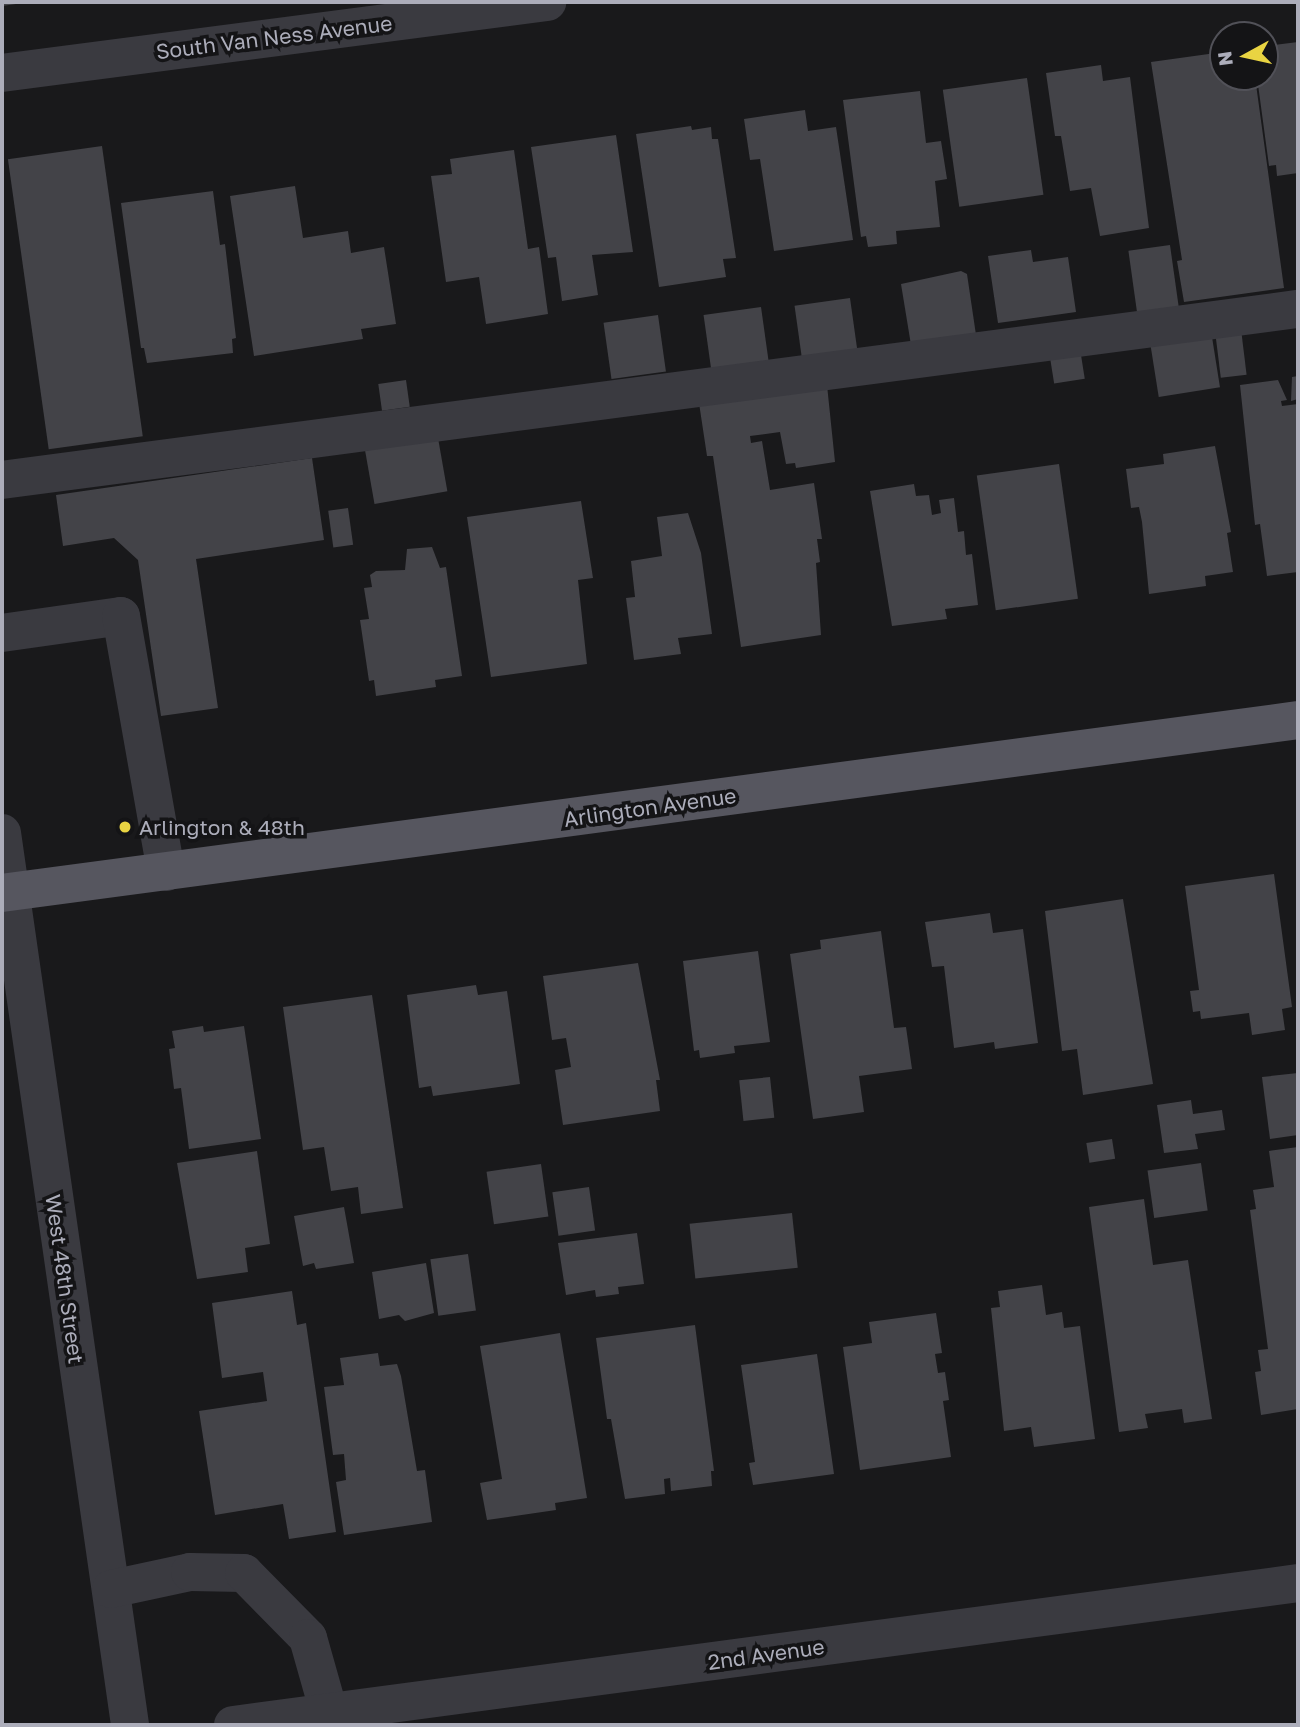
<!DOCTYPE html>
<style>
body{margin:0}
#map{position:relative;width:1300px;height:1727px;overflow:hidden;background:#19191b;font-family:"Golos Text",sans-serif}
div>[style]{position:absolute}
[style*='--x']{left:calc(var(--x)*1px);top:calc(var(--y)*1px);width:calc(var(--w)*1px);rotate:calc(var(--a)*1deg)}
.building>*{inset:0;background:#434348;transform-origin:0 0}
.minor>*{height:38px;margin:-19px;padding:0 19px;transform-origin:19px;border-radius:19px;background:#3a3a40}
.major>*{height:38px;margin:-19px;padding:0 19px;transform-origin:19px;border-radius:19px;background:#56565f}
.dots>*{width:19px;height:19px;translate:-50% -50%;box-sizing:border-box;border:4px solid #141416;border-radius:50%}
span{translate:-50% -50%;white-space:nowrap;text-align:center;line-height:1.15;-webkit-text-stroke:7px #141416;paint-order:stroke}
.street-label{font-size:21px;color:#acadba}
.poi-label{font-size:21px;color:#acadba}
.left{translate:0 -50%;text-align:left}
.frame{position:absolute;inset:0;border:4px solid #acadba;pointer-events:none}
.north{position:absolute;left:1209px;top:21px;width:70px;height:70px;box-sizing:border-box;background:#141416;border:2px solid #515158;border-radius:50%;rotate:262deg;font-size:19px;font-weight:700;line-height:28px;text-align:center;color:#acadba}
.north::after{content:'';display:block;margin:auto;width:24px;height:32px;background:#e9d442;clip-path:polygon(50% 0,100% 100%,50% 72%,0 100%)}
</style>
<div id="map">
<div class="building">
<i style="clip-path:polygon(2px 2px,23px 2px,23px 3px,2px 6px)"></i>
<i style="clip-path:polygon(1298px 42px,1298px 173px,1277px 176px,1276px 165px,1269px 166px,1257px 77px,1265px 77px,1265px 46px)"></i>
<i style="clip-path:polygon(1223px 52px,1223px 77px,1255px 77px,1284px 288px,1184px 302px,1177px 261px,1182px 260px,1151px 62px)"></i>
<i style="clip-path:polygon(1101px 65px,1103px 81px,1130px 77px,1149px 228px,1100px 236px,1091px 188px,1070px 191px,1061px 136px,1055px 136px,1046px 73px)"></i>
<i style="left:1027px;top:78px;width:118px;height:85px;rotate:82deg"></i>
<i style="clip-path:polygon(920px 91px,926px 143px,941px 141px,947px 179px,935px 181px,940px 227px,896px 231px,897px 244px,868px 247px,866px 236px,861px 237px,843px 100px)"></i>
<i style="clip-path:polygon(805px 110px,808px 131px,836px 127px,853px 240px,774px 251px,760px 159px,750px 160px,744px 119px)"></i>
<i style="clip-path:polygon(691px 126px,692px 130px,711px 127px,712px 139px,718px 139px,736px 258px,723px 259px,726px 277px,659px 287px,636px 134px)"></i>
<i style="clip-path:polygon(616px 135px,633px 252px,592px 255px,598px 295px,562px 301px,556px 257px,548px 258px,531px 147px)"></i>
<i style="left:102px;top:146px;width:293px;height:95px;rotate:82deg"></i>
<i style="clip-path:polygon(514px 150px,528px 249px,539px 247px,548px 314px,486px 324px,479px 277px,446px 282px,431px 176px,452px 174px,450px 159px)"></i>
<i style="clip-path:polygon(295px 186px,303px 238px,348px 231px,351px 253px,384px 247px,396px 324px,361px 329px,363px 339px,254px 356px,230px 196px)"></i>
<i style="clip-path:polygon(213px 191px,220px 245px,225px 244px,236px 338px,232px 339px,233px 353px,147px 363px,144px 348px,141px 348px,121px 203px)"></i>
<i style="left:1170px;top:245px;width:66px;height:42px;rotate:82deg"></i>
<i style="clip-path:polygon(1031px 250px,1033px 262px,1068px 257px,1076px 312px,998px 323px,988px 256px)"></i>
<i style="clip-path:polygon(961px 271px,967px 274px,976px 335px,911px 345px,901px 284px)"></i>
<i style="left:850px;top:298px;width:58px;height:56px;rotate:82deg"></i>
<i style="left:761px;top:307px;width:59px;height:58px;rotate:82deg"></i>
<i style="left:658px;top:315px;width:57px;height:55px;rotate:82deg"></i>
<i style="left:1241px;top:329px;width:46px;height:26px;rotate:83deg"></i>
<i style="left:1212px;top:337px;width:51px;height:62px;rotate:81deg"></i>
<i style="left:1081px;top:355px;width:24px;height:31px;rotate:81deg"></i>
<i style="clip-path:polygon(1298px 376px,1298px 399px,1291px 401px,1292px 377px)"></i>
<i style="left:406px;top:380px;width:27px;height:28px;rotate:82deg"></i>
<i style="clip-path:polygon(1278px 380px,1287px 400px,1281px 401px,1282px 406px,1298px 404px,1298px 572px,1267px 576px,1260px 524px,1255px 525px,1240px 385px)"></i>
<i style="clip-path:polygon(827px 385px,835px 462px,796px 468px,795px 463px,786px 464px,780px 432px,750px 436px,751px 443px,762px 441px,770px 490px,814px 483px,822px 539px,817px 539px,820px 562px,816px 563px,821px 635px,741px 647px,713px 456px,707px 456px,699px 403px)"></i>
<i style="left:438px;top:438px;width:54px;height:74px;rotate:80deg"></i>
<i style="clip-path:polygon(1215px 446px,1231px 532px,1227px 533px,1233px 572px,1205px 576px,1206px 586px,1149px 594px,1142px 522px,1139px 507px,1131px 508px,1126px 469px,1164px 464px,1163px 454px)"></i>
<i style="clip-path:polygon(312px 458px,324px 540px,196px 559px,218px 708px,161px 716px,138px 560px,114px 538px,63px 546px,56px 495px)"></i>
<i style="left:1059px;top:464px;width:136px;height:83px;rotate:82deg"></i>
<i style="clip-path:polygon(914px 484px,916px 496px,929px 495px,932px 515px,941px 513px,939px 500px,954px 498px,958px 532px,964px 531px,966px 555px,972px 554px,978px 605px,945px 609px,947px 619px,892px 626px,870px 491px)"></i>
<i style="clip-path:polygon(581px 501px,593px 578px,578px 580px,587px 664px,491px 677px,467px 517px)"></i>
<i style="left:348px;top:508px;width:37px;height:20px;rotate:82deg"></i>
<i style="clip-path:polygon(688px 513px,701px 553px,712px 634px,678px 638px,681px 654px,634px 660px,626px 598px,635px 597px,631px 561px,662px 556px,657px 517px)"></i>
<i style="clip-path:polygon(432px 547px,440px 568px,446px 567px,462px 676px,435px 680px,436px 687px,376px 696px,374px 680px,369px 681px,360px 620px,369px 619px,364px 588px,372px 587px,370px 575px,376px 571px,405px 570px,407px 549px)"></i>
<i style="clip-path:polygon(1274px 874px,1292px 1007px,1282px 1009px,1285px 1030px,1252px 1035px,1249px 1013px,1201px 1019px,1200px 1011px,1193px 1012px,1190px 991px,1199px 990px,1185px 886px)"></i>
<i style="clip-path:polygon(1123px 899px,1153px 1084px,1083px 1095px,1077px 1049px,1062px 1051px,1045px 911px)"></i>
<i style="clip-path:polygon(990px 913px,993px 933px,1023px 929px,1038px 1043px,995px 1049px,994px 1042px,954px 1048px,944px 966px,932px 967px,925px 922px)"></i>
<i style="clip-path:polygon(881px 931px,894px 1028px,906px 1027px,912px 1069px,859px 1076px,864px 1112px,813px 1119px,790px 954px,821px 949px,820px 940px)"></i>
<i style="clip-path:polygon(758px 951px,770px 1042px,734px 1046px,735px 1053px,700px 1058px,699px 1050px,694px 1051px,683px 961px)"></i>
<i style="clip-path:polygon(638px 963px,660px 1080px,656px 1080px,660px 1111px,563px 1125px,555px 1070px,571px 1067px,566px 1038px,552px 1040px,543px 976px)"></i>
<i style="clip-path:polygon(476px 985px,478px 995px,507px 991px,520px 1084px,433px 1096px,431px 1086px,419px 1088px,407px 995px)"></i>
<i style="clip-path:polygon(372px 995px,403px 1208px,361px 1214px,358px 1187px,331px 1191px,324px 1147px,303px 1150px,283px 1007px)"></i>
<i style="clip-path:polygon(203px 1026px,204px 1032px,244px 1026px,261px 1139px,189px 1149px,181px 1088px,174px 1089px,169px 1049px,175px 1048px,172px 1031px)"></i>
<i style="clip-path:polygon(1298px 1073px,1298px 1135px,1270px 1139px,1262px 1077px)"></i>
<i style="left:770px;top:1077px;width:41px;height:31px;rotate:84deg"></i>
<i style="clip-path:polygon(1191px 1100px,1193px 1114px,1222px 1110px,1225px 1130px,1195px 1134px,1198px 1149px,1164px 1153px,1157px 1105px)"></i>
<i style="left:1112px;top:1139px;width:20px;height:26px;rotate:81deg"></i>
<i style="clip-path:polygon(1298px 1147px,1298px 1409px,1261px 1415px,1255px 1372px,1261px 1371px,1258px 1350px,1268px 1349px,1250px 1210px,1256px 1209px,1253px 1190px,1274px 1187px,1269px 1151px)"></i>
<i style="clip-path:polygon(257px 1151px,270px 1244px,245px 1248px,248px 1272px,197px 1279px,177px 1163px)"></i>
<i style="left:1201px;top:1163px;width:48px;height:54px;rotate:82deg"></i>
<i style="left:541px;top:1164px;width:53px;height:55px;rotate:82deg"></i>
<i style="left:589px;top:1187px;width:44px;height:37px;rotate:82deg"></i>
<i style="clip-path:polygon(1144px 1199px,1153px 1265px,1188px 1260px,1212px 1419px,1184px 1423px,1182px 1409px,1145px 1414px,1148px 1428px,1119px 1432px,1089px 1207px)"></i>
<i style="clip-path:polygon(344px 1207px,354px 1263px,316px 1269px,314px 1263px,303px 1266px,294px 1216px)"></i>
<i style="left:792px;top:1213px;width:55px;height:103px;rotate:84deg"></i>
<i style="clip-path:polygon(637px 1233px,644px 1284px,618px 1287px,619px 1294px,596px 1297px,595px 1290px,566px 1295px,558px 1243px)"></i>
<i style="left:468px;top:1254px;width:57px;height:38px;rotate:82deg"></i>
<i style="clip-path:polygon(426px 1263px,434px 1313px,405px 1321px,399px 1315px,379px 1319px,372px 1272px)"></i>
<i style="clip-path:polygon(1042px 1285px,1046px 1315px,1062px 1312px,1064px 1328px,1080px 1326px,1095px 1439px,1034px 1447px,1031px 1427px,1004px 1431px,991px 1308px,1000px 1307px,998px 1291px)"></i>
<i style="clip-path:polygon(292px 1291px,297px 1325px,306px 1323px,336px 1532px,289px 1539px,283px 1504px,215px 1515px,199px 1411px,267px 1401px,263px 1372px,222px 1378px,212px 1303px)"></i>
<i style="clip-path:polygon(936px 1313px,942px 1353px,935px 1354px,938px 1373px,945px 1372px,949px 1400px,943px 1401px,951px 1457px,860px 1470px,843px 1347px,872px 1343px,869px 1322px)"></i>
<i style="clip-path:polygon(695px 1325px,714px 1471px,711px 1471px,712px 1486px,671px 1491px,670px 1478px,664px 1479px,665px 1494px,625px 1499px,611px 1419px,607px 1419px,596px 1338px)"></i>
<i style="clip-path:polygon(560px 1333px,587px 1498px,555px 1503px,556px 1510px,487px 1520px,480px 1483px,502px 1479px,480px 1346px)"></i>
<i style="clip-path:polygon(378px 1353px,380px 1366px,397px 1364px,401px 1376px,417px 1471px,425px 1470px,432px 1522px,344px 1535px,336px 1482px,346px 1480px,344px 1454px,333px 1455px,324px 1387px,344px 1385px,340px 1358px)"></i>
<i style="clip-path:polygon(817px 1354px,834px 1474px,753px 1485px,749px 1463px,755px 1462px,741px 1365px)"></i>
</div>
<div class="minor">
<i style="--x:2;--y:73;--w:550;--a:-7.42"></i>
<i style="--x:2;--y:480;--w:1307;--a:-7.52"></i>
<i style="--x:2;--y:633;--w:120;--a:-8.1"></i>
<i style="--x:121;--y:616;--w:260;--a:80"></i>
<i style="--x:2;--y:833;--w:901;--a:81.83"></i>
<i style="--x:111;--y:1589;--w:81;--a:-12.1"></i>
<i style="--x:190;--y:1572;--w:54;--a:1.1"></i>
<i style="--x:244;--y:1573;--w:91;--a:45.4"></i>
<i style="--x:308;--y:1638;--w:77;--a:74.2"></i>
<i style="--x:233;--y:1725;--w:1074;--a:-7.59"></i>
</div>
<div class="major">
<i style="--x:2;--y:893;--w:1307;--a:-7.6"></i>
</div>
<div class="dots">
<i style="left:125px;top:827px;background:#e9d442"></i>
</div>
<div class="street-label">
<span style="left:274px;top:37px;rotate:-7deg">South Van Ness Avenue</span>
<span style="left:650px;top:807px;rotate:-8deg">Arlington Avenue</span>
<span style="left:65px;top:1279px;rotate:82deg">West 48th Street</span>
<span style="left:766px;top:1654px;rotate:-8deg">2nd Avenue</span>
</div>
<div class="poi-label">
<span class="left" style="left:139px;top:827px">Arlington &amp; 48th</span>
</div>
<div class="frame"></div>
<div class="north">N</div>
</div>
